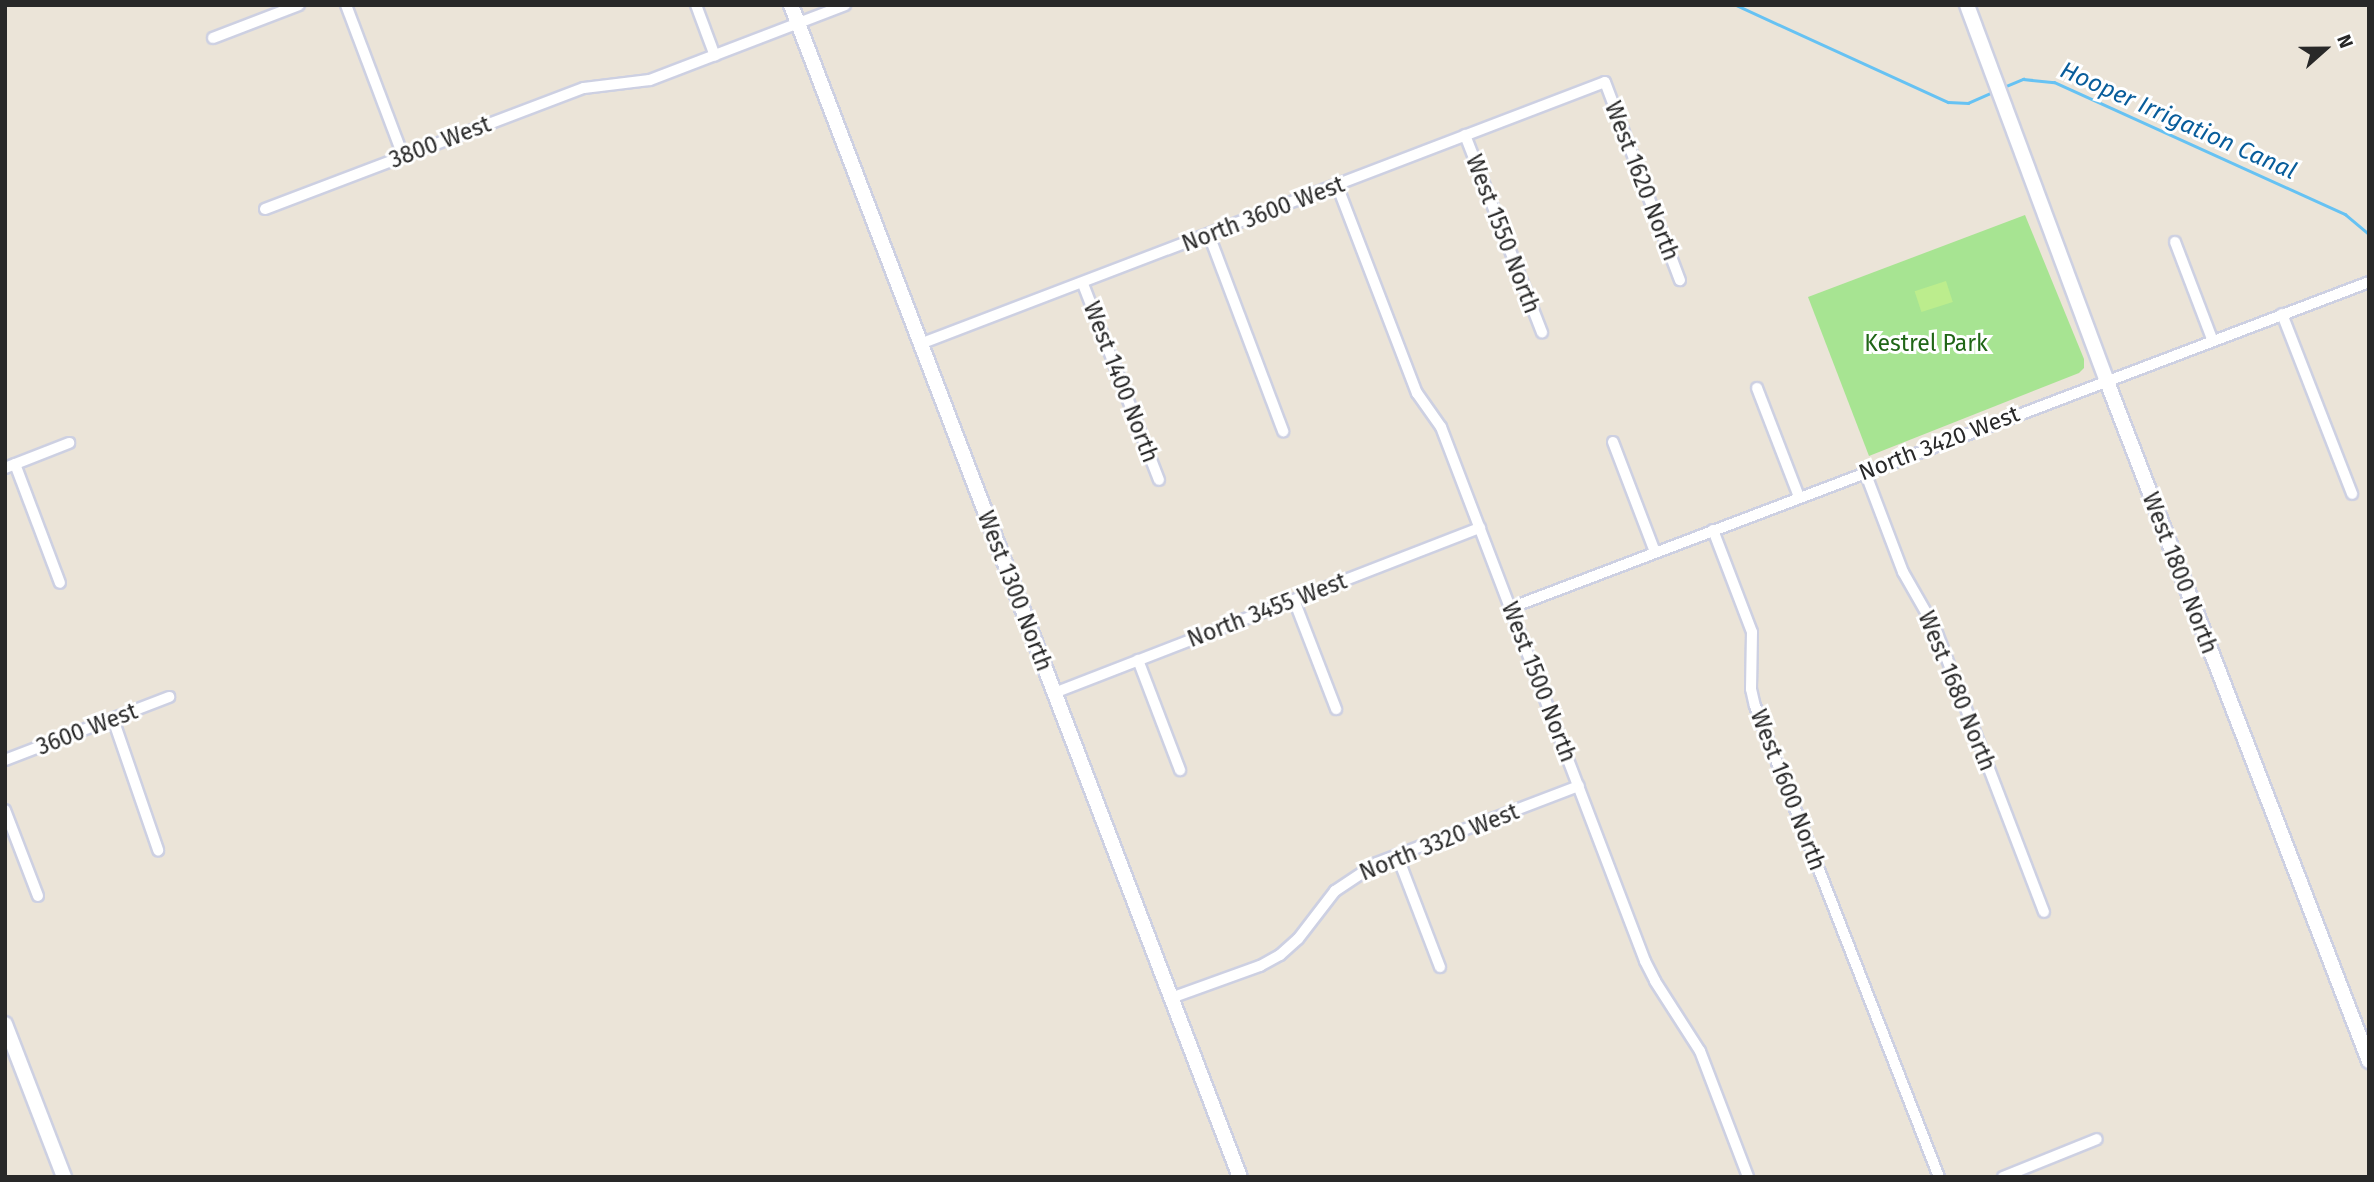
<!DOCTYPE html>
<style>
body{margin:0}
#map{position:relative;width:2374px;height:1182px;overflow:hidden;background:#ebe4d8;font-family:"Fira Sans",sans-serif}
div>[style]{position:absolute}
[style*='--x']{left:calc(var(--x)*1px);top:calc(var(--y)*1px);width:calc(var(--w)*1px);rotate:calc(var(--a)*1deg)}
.green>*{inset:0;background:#a7e492}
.pitch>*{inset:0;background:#bced8d;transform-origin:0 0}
.stream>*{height:2.5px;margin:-1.25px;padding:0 1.25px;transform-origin:1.25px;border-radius:1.25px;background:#66c2f3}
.roads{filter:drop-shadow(2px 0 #cdd0e2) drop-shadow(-2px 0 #cdd0e2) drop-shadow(0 2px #cdd0e2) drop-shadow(0 -2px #cdd0e2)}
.street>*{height:10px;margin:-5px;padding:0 5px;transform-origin:5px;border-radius:5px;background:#fff}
.secondary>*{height:14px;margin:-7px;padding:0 7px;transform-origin:7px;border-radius:7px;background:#fff}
span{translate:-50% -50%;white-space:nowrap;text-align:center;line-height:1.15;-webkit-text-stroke:6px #fff;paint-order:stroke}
.street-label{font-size:23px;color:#282828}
.park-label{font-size:23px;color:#206616}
.water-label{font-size:24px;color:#085d9b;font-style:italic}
.frame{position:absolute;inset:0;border:7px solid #282828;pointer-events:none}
.north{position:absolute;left:2290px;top:14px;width:70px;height:70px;-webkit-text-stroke:5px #fff;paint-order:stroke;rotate:69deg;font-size:19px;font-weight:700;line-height:28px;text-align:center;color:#282828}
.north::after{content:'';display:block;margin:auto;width:24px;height:32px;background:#282828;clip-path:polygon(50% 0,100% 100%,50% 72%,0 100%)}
</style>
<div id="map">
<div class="green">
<i style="clip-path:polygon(2025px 215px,2084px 359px,2084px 368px,2079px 373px,1869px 456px,1808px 297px)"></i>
</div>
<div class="pitch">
<i style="left:1946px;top:281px;width:22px;height:33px;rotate:72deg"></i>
</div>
<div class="stream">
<i style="--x:1736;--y:5;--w:233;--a:24.6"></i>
<i style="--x:1948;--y:102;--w:20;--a:3"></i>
<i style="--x:1968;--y:103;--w:30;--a:-24"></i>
<i style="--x:2004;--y:87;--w:21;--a:-23"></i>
<i style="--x:2023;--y:79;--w:31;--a:6"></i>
<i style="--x:2054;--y:82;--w:320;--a:24.4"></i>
<i style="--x:2345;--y:214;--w:31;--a:40"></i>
</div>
<div class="roads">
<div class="street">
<i style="--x:346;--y:5;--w:161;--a:69.3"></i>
<i style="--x:696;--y:5;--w:54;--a:69.6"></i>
<i style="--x:213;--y:38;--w:92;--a:-21"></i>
<i style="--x:1465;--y:135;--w:212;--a:68.7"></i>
<i style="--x:1337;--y:185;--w:223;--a:69"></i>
<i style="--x:1417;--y:393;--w:42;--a:54.8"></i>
<i style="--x:1441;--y:427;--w:572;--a:69.09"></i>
<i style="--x:1645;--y:961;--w:22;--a:63"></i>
<i style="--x:1655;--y:981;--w:83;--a:57.3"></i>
<i style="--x:1700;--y:1051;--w:135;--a:69.1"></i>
<i style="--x:265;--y:209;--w:341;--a:-20.8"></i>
<i style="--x:584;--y:88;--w:66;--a:-6.9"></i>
<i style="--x:650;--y:80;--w:209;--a:-21"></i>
<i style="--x:1209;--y:235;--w:210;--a:69.3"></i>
<i style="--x:2175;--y:242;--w:104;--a:69.1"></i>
<i style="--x:1083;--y:284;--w:210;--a:68.8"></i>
<i style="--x:2282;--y:314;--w:193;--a:68.7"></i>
<i style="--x:920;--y:344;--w:733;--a:-20.93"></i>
<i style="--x:1605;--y:82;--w:212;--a:69.3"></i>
<i style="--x:1757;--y:388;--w:117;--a:68.9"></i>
<i style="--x:1613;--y:442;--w:118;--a:69.1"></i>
<i style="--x:15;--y:464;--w:127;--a:69.3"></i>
<i style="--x:5;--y:468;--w:69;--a:-21.3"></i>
<i style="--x:1865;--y:472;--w:107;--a:69.2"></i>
<i style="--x:1903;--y:572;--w:64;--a:60.3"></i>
<i style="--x:1935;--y:628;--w:304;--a:69"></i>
<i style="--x:1713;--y:530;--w:109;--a:69.1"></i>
<i style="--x:1752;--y:632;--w:57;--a:91"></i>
<i style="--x:1751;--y:689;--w:17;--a:77"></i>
<i style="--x:1755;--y:706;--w:506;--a:68.66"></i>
<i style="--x:1294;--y:600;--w:117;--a:68.9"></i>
<i style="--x:1510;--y:608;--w:919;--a:-20.78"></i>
<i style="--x:1138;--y:660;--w:118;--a:69.1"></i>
<i style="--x:1054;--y:693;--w:457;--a:-21.2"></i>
<i style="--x:113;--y:719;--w:139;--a:71"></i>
<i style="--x:5;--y:760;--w:176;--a:-21"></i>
<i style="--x:5;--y:810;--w:92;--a:69"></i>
<i style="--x:1397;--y:855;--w:120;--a:69"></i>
<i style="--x:1171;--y:998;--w:95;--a:-19.8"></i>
<i style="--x:1260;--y:966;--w:23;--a:-29"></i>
<i style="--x:1280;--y:955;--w:24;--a:-42"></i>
<i style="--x:1298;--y:939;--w:61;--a:-52.4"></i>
<i style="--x:1335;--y:891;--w:50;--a:-33.7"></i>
<i style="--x:1377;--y:863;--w:216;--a:-20.9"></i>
<i style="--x:2003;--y:1177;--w:101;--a:-22"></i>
</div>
<div class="secondary">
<i style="--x:791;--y:5;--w:1255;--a:69.04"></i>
<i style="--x:1967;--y:5;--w:399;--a:69.6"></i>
<i style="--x:2106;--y:379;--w:731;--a:68.91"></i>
<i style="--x:5;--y:1024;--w:164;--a:68.9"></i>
</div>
</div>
<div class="street-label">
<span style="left:440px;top:142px;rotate:-21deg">3800 West</span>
<span style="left:1642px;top:181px;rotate:69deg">West 1620 North</span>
<span style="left:1263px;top:214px;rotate:-21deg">North 3600 West</span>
<span style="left:1503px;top:234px;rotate:69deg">West 1550 North</span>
<span style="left:1121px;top:382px;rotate:69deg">West 1400 North</span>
<span style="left:1939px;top:443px;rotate:-21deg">North 3420 West</span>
<span style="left:2180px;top:573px;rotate:69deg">West 1800 North</span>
<span style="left:1015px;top:591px;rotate:69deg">West 1300 North</span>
<span style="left:1267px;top:610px;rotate:-21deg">North 3455 West</span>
<span style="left:1539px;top:682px;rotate:69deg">West 1500 North</span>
<span style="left:1957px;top:691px;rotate:68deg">West 1680 North</span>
<span style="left:87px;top:729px;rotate:-21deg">3600 West</span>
<span style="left:1788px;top:790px;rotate:69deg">West 1600 North</span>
<span style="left:1439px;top:842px;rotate:-22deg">North 3320 West</span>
</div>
<div class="park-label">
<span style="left:1926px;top:343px">Kestrel Park</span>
</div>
<div class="water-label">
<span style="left:2178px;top:121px;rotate:24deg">Hooper Irrigation Canal</span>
</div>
<div class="frame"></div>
<div class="north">N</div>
</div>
